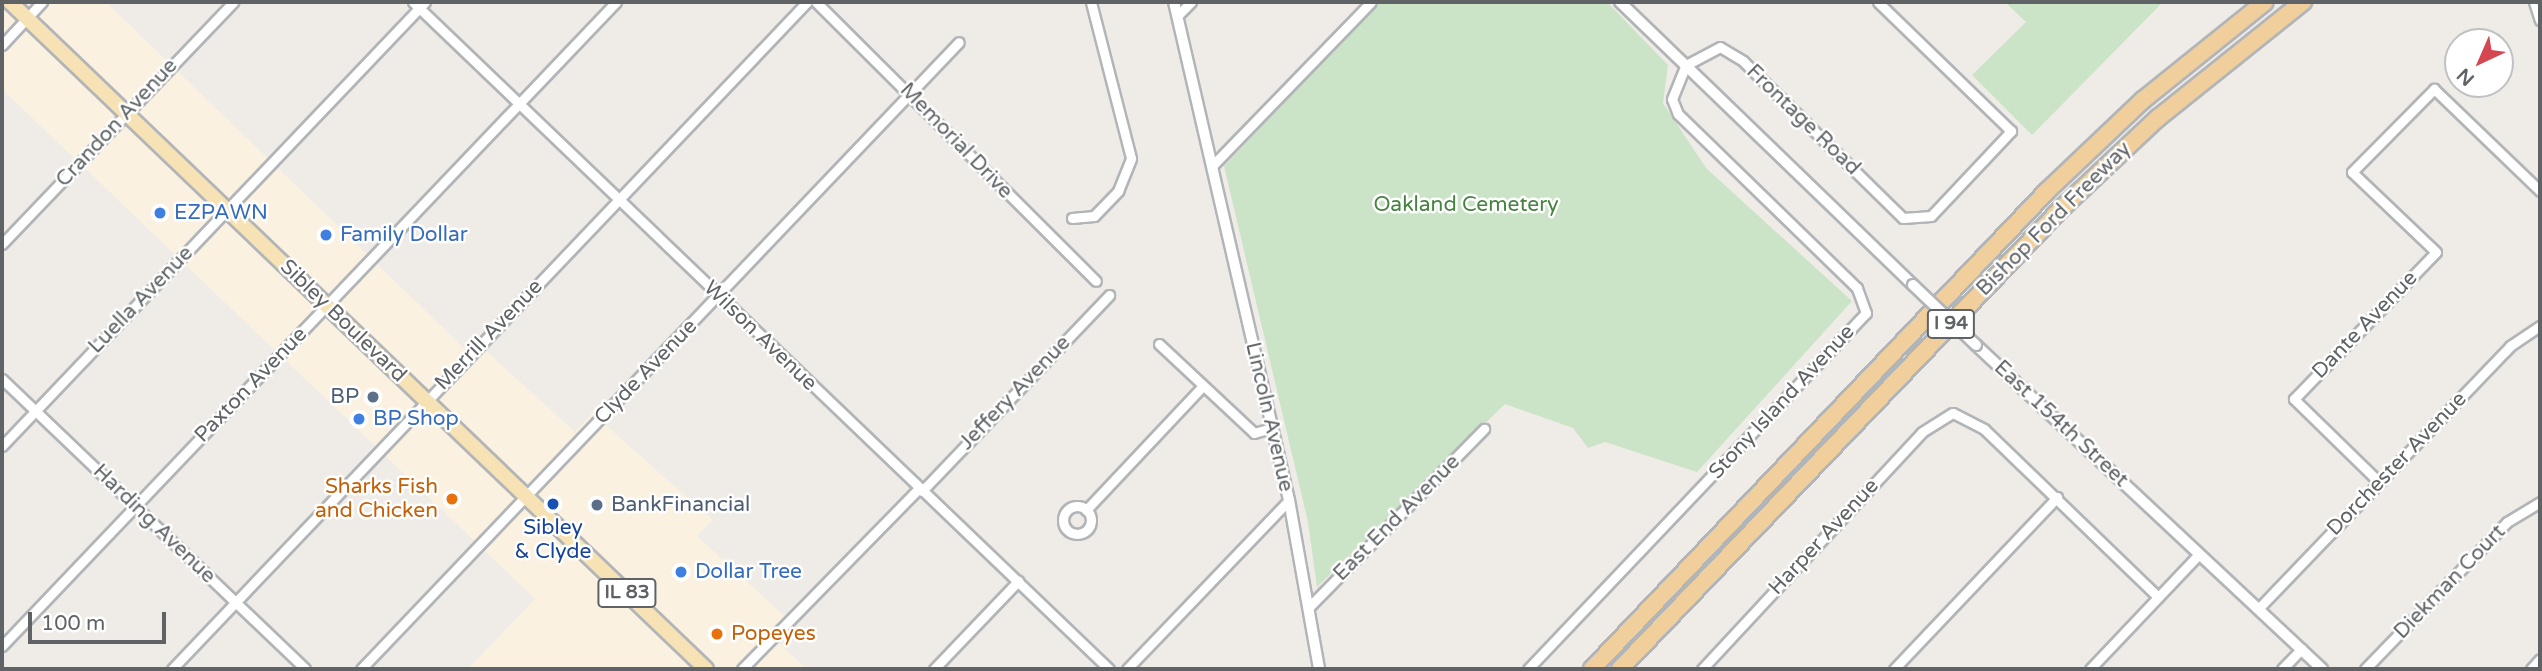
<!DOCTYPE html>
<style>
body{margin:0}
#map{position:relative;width:2542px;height:671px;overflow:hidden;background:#efece7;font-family:"Varela Round",sans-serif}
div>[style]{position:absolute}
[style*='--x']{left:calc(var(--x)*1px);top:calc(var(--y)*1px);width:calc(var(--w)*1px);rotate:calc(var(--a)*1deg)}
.commercial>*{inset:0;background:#faf1e1}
.green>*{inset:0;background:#cbe3c7}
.roads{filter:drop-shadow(2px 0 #b2b5b8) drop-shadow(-2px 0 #b2b5b8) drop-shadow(0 2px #b2b5b8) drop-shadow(0 -2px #b2b5b8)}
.minor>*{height:9px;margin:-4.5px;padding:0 4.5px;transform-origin:4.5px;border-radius:4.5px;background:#fff}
.minor>.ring{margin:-4.5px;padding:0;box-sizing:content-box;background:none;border:9px solid #fff;border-radius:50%}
.tertiary>*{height:10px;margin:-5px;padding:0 5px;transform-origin:5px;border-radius:5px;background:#fff}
.primary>*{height:14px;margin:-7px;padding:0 7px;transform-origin:7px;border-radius:7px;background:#f6e2b5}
.motorway>*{height:16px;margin:-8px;padding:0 8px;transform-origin:8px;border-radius:8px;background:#f1cf9c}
.bridges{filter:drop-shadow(2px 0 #b2b5b8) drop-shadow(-2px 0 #b2b5b8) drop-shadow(0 2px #b2b5b8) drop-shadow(0 -2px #b2b5b8)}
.tertiary-bridge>*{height:10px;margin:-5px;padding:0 5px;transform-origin:5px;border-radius:5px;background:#fff}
.dots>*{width:19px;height:19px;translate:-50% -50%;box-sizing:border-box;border:4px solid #fff;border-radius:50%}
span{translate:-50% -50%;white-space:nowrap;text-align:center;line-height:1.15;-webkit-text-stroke:5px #fff;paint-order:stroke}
.shield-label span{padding:2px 5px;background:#fff;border:2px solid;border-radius:5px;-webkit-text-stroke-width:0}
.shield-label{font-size:19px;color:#5f6366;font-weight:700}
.street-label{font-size:21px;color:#5f6366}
.park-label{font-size:21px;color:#478340}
.shop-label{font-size:21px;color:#366cbe}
.left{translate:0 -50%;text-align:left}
.service-label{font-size:21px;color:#4e5e75}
.right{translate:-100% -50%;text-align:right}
.food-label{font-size:21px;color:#c56008}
.transit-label{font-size:21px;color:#164399}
.frame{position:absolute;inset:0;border:4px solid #5f6366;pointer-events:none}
.north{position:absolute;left:2444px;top:28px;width:70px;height:70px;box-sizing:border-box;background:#fff;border:2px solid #bfc1c2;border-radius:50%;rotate:224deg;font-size:19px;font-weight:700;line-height:28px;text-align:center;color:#5f6366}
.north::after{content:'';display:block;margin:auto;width:24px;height:32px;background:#d64650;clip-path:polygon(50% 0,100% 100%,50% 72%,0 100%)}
.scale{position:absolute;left:28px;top:612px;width:138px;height:32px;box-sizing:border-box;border:4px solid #5f6366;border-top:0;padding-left:9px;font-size:21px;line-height:24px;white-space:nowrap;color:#5f6366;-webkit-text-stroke:5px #fff;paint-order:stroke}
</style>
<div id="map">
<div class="commercial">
<i style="clip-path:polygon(2px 2px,106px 2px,463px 347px,484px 349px,575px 432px,592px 413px,713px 520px,697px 536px,784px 616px,768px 632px,806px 669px,468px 669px,535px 599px,2px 89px)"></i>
</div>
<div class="green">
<i style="clip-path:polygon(1380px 2px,1607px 2px,1668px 65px,1663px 103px,1706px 168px,1852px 301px,1697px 472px,1605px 442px,1588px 448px,1573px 428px,1505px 404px,1317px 587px,1308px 522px,1224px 166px)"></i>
<i style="clip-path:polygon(2005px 2px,2163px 2px,2032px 135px,1972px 75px,2026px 22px)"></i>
</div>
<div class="roads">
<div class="minor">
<i style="--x:413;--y:2;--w:964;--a:43.78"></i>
<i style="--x:816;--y:2;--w:395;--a:44.9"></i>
<i style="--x:2534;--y:2;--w:19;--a:72"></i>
<i style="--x:1177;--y:16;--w:20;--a:-45"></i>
<i style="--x:2;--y:45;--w:59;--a:-47.1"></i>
<i style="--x:1212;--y:166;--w:228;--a:-45.9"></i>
<i style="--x:1072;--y:218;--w:22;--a:-5"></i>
<i style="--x:1094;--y:216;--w:35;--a:-46"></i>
<i style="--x:1118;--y:191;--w:35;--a:-68"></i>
<i style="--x:1131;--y:158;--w:161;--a:-104.4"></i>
<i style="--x:2;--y:244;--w:335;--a:-46.3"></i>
<i style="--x:1159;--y:344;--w:130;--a:43.1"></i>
<i style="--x:1254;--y:433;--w:18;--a:-16"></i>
<i style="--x:2;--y:379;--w:419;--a:43.7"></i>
<i style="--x:2;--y:446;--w:613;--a:-46.39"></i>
<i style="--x:2379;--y:482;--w:119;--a:-135.7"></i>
<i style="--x:2294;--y:399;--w:204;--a:-46"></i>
<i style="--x:2436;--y:252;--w:116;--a:-136.4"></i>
<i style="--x:2352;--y:172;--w:117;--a:-45.3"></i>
<i style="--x:2434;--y:89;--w:147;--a:43.9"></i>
<i style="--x:922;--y:491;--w:271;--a:-46.3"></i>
<i class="ring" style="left:1063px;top:506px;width:19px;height:19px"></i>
<i style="--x:1086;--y:510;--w:170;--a:-46.7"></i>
<i style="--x:1309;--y:607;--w:250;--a:-45.5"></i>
<i style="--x:2258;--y:609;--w:364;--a:-46.2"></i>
<i style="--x:2510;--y:346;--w:36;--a:-34"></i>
<i style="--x:2;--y:646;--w:890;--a:-46.37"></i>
<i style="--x:172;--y:669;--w:921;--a:-46.41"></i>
<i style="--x:361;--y:669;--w:866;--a:-46.36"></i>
<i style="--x:742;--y:669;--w:253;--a:-45.6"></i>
<i style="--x:934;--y:669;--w:122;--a:-46.3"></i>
<i style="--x:1127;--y:669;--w:234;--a:-46.2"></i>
<i style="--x:1528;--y:669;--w:491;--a:-46.5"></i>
<i style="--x:1866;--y:313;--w:27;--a:-110"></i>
<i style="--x:1857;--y:288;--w:250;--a:-135.8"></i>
<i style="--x:1678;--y:114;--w:16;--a:-112"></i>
<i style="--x:1672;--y:99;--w:37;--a:-68"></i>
<i style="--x:1686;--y:65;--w:38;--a:-28"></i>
<i style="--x:1720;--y:47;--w:27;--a:31"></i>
<i style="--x:1743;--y:61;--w:224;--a:44.5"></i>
<i style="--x:1903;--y:218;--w:28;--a:-4"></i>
<i style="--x:1931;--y:216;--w:117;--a:-46.7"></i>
<i style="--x:2011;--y:131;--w:185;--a:-135.9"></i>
<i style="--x:1702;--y:669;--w:323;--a:-47.1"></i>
<i style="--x:1922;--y:432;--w:36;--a:-32"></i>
<i style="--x:1953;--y:413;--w:35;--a:27"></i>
<i style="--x:1984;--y:429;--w:242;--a:44"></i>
<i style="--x:1894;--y:669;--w:237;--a:-46.5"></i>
<i style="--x:2090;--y:669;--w:158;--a:-46.5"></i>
<i style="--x:2282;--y:669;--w:28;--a:-46"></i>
<i style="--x:2365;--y:669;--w:204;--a:-46"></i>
<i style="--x:2507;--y:522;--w:39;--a:-31"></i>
<i style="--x:2531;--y:669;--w:13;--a:-48"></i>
</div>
<div class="tertiary">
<i style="--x:1174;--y:2;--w:511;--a:77"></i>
<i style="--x:1289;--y:500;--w:172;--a:79.9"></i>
<i style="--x:1620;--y:2;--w:407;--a:44"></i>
<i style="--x:1976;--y:345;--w:474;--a:43.1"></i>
</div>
<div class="primary">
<i style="--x:10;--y:2;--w:964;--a:43.78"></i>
</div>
<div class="motorway">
<i style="--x:1592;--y:669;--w:660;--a:-46.41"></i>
<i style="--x:2047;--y:191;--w:132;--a:-43.5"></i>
<i style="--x:2143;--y:100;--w:156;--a:-38.8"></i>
<i style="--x:1620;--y:669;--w:639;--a:-46.21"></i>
<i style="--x:2062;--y:208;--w:132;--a:-43.2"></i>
<i style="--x:2158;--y:118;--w:186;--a:-38.7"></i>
</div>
</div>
<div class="bridges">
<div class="tertiary-bridge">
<i style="--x:1913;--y:285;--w:87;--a:43.6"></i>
</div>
</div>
<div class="dots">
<i style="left:160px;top:213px;background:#3f7fe0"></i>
<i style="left:326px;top:235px;background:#3f7fe0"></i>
<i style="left:373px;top:397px;background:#5c6f8a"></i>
<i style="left:359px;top:419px;background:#3f7fe0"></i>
<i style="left:452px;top:499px;background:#e8710a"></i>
<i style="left:553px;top:504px;background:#1a4fb4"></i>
<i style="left:597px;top:505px;background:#5c6f8a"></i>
<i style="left:681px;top:572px;background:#3f7fe0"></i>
<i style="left:717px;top:634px;background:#e8710a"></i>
</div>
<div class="shield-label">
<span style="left:1951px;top:324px">I 94</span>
<span style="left:627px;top:593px">IL 83</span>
</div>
<div class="street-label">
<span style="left:1803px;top:120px;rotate:44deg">Frontage Road</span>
<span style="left:117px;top:123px;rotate:-47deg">Crandon Avenue</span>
<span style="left:956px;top:141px;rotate:46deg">Memorial Drive</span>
<span style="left:2054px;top:219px;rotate:-45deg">Bishop Ford Freeway</span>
<span style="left:141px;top:300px;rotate:-46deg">Luella Avenue</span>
<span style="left:343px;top:321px;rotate:44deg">Sibley Boulevard</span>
<span style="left:2365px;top:325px;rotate:-46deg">Dante Avenue</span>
<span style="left:489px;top:335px;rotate:-46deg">Merrill Avenue</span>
<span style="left:760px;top:336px;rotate:44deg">Wilson Avenue</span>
<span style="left:646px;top:372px;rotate:-46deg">Clyde Avenue</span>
<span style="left:251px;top:385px;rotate:-46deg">Paxton Avenue</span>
<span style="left:1015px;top:393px;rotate:-46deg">Jeffery Avenue</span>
<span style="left:1782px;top:402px;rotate:-47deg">Stony Island Avenue</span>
<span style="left:1269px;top:417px;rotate:77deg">Lincoln Avenue</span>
<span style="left:2061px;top:424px;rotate:43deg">East 154th Street</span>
<span style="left:2397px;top:464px;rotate:-46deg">Dorchester Avenue</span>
<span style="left:1397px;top:518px;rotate:-45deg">East End Avenue</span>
<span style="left:154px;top:524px;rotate:44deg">Harding Avenue</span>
<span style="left:1824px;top:537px;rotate:-47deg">Harper Avenue</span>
<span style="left:2450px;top:582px;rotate:-46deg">Diekman Court</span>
</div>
<div class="park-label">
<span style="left:1466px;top:205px">Oakland Cemetery</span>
</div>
<div class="shop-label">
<span class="left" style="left:174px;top:213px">EZPAWN</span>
<span class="left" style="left:340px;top:235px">Family Dollar</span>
<span class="left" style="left:373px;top:419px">BP Shop</span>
<span class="left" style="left:695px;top:572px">Dollar Tree</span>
</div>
<div class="service-label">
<span class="right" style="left:359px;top:397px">BP</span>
<span class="left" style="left:611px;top:505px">BankFinancial</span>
</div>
<div class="food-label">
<span class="right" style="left:438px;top:499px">Sharks Fish<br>and Chicken</span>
<span class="left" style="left:731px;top:634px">Popeyes</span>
</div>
<div class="transit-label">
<span style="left:553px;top:540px">Sibley<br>&amp; Clyde</span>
</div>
<div class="frame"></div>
<div class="north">N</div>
<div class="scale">100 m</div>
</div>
